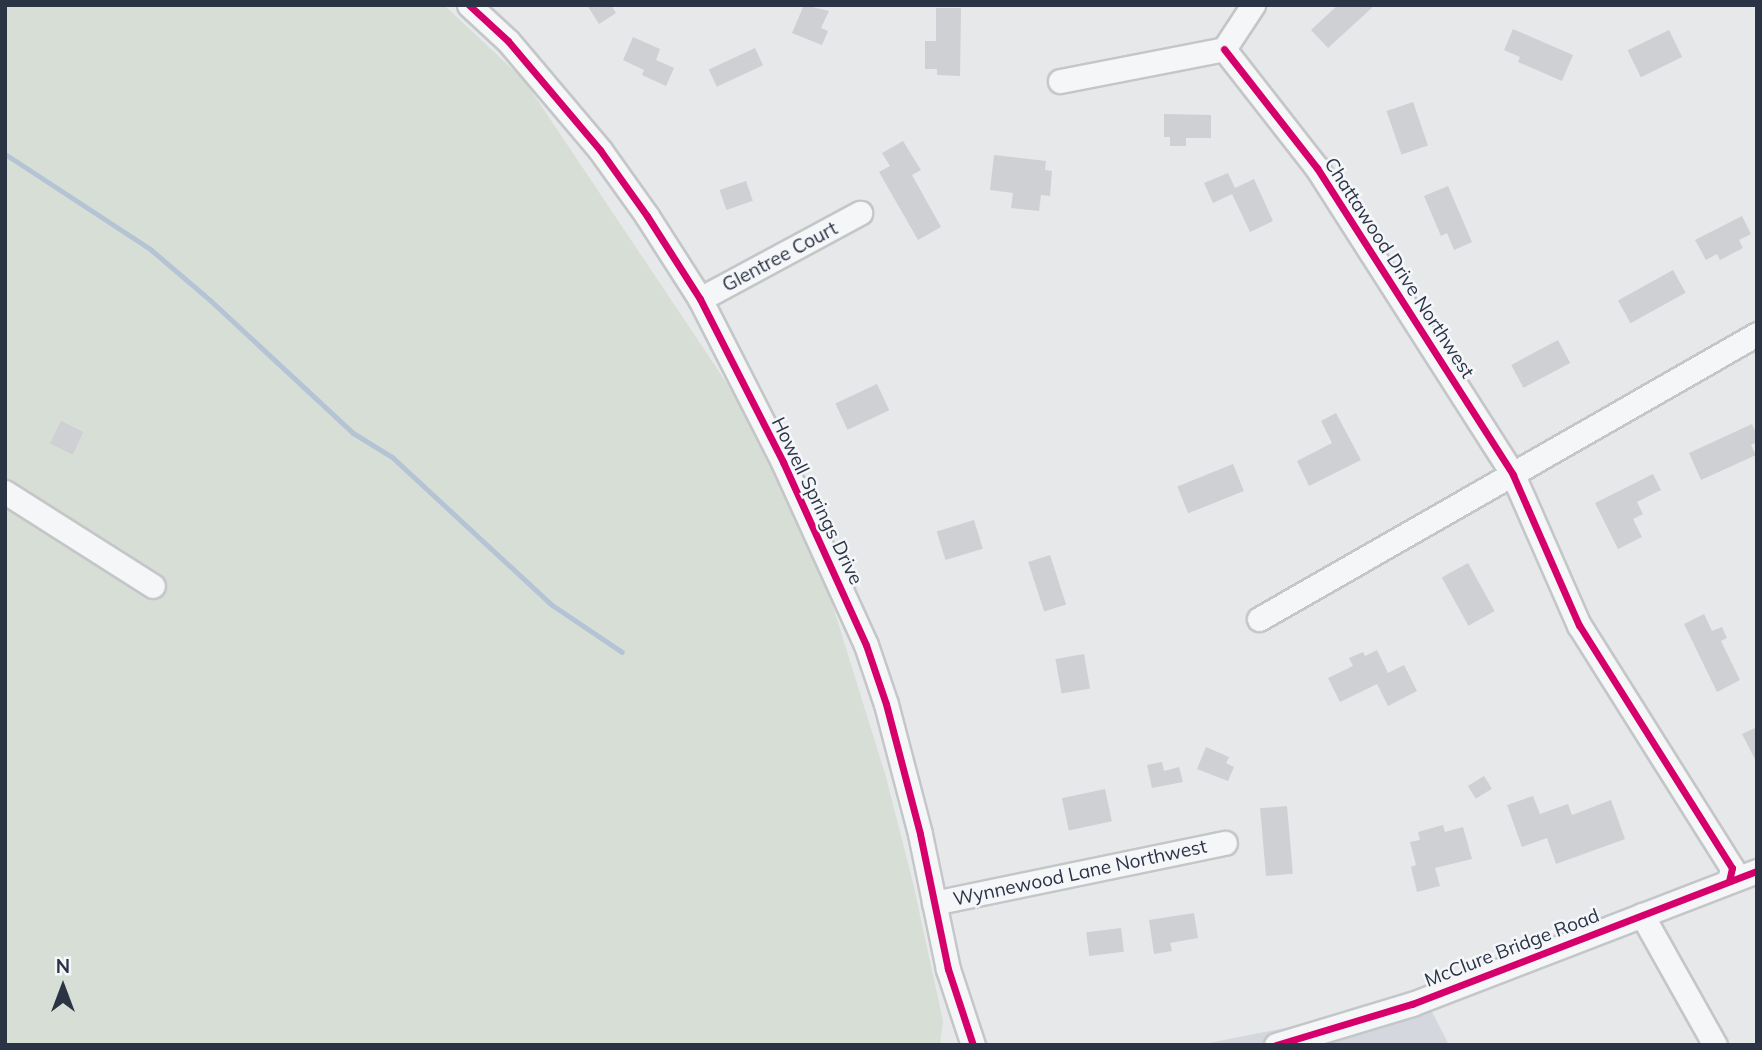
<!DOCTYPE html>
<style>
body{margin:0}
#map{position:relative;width:1762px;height:1050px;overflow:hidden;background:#e6e8ea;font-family:Mulish,sans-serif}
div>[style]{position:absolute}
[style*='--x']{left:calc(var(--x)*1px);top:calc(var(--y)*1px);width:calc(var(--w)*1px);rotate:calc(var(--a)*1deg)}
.built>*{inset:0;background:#d4d7dd}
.green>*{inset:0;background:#d6ded6}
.stream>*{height:5px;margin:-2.5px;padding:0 2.5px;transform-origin:2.5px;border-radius:2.5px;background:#b4c4d5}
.building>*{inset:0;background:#ced0d3;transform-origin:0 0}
.roads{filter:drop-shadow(2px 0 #c4c6c8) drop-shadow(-2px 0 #c4c6c8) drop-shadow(0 2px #c4c6c8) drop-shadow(0 -2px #c4c6c8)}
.minor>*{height:23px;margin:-11.5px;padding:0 11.5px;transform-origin:11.5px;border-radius:11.5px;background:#f5f6f7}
.cycleway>*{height:7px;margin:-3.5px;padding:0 3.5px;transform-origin:3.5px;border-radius:3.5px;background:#d6006c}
span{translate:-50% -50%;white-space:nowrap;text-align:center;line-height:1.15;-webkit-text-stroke:5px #f4f6f9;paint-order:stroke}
.street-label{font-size:19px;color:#2b3445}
.frame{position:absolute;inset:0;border:7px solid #2b3445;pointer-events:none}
.north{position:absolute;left:28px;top:952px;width:70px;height:70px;-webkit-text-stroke:5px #f4f6f9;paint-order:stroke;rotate:0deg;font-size:19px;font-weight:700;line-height:28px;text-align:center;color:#2b3445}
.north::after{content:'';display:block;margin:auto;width:24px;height:32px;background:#2b3445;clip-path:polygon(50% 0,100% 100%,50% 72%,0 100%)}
</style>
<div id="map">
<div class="built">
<i style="clip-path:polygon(1426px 1000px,1449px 1045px,1199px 1045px)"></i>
</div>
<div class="green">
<i style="clip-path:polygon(5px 5px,444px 5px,524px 80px,746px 412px,826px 584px,886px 777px,913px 883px,943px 1021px,940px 1045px,5px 1045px)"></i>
</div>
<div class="stream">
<i style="--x:5;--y:154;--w:173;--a:33.2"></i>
<i style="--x:150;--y:249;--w:80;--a:40.4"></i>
<i style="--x:211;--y:301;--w:194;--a:42.9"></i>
<i style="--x:353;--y:433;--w:46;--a:31.6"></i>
<i style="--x:392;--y:457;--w:218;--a:42.8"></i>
<i style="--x:552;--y:605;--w:84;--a:33.9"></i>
</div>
<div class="building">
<i style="clip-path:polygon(587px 5px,611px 5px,616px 13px,599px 24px)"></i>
<i style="clip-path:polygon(804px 5px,829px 11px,821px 28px,828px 31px,822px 45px,792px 33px)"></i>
<i style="clip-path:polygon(1338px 5px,1375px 5px,1328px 48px,1311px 30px)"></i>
<i style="clip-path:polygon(936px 8px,961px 8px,960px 76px,937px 75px,937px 69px,925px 69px,925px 41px,936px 41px)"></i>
<i style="clip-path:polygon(1513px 29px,1573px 55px,1562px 81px,1518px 62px,1520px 57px,1504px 50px)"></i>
<i style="left:1669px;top:30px;width:30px;height:46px;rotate:64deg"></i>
<i style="clip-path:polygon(633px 37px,660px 49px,656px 60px,674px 68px,666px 86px,642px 75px,644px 70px,623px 60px)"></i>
<i style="left:755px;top:48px;width:19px;height:51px;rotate:65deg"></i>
<i style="left:1413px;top:102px;width:46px;height:28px;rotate:71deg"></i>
<i style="clip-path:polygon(1164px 114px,1211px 115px,1211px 138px,1186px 138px,1186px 146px,1170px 146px,1170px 137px,1164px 137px)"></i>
<i style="clip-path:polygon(903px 141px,921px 170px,912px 175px,941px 227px,918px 240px,879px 172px,890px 166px,882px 153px)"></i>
<i style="clip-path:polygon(994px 155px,1046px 161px,1045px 170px,1052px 171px,1050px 196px,1041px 195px,1039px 211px,1011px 208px,1013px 193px,990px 190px)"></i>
<i style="clip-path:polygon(1228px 173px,1235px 188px,1254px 179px,1273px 221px,1250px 232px,1232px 194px,1213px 203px,1204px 183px)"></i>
<i style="left:746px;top:181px;width:21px;height:28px;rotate:71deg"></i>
<i style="clip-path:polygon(1448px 186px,1472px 242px,1454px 250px,1447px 233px,1441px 236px,1424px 196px)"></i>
<i style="clip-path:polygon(1742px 216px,1751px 234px,1739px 240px,1743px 248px,1720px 260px,1717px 254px,1706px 260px,1695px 240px)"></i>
<i style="left:1673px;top:270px;width:26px;height:63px;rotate:61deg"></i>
<i style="left:1558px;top:340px;width:26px;height:53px;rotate:62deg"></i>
<i style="left:877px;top:384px;width:29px;height:46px;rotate:65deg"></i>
<i style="clip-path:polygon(1336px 413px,1361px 460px,1309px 486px,1297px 461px,1332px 443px,1321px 421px)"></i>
<i style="left:61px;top:421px;width:25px;height:25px;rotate:26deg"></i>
<i style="clip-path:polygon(1752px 424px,1757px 435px,1757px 442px,1751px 445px,1756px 455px,1701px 480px,1689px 453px)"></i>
<i style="left:1233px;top:464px;width:29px;height:60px;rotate:68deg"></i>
<i style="clip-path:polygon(1653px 474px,1661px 490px,1637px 502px,1643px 514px,1633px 519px,1642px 537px,1618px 549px,1595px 503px)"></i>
<i style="left:974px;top:520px;width:30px;height:39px;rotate:73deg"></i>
<i style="left:1050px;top:555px;width:52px;height:23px;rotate:72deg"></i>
<i style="left:1468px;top:563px;width:55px;height:30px;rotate:61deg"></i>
<i style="clip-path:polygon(1704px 614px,1712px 631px,1722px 627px,1727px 638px,1721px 641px,1740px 680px,1717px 692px,1684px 624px)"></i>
<i style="clip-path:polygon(1377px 650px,1388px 673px,1404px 665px,1417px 691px,1388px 706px,1377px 684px,1340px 702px,1328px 678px,1353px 666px,1349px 658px,1363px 652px,1365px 656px)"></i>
<i style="left:1084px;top:654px;width:35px;height:29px;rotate:80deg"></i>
<i style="clip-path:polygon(1757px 727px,1757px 763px,1742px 734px)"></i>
<i style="clip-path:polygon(1206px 747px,1229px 757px,1226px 763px,1234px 767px,1228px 781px,1197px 769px)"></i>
<i style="clip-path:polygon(1162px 762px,1164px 771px,1179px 767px,1183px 782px,1152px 788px,1147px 765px)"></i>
<i style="left:1484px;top:776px;width:15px;height:19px;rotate:58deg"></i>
<i style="left:1105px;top:789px;width:33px;height:44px;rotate:78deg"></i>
<i style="clip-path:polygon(1533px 796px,1540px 814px,1568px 804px,1572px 815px,1611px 800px,1625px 839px,1556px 864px,1547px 838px,1522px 847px,1507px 805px)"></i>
<i style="left:1287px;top:806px;width:68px;height:27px;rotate:85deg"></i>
<i style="clip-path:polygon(1443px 825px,1445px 832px,1463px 827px,1472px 859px,1435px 868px,1440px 886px,1417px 892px,1411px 867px,1416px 865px,1410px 842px,1420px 840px,1418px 832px)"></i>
<i style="clip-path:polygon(1194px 913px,1198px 938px,1170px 943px,1172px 951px,1154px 954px,1149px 920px)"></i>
<i style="left:1121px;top:928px;width:24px;height:35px;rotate:83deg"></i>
</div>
<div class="roads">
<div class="minor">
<i style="--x:469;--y:5;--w:53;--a:42.7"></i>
<i style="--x:508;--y:41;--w:143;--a:49.8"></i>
<i style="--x:600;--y:150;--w:81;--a:54.5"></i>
<i style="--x:647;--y:216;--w:98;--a:57.4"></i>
<i style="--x:700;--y:299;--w:183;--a:63"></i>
<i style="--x:783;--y:462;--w:201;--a:65.6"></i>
<i style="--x:866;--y:645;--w:62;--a:71.3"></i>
<i style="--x:886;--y:704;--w:134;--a:75.3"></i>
<i style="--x:920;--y:834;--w:138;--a:78.3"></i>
<i style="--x:948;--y:969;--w:80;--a:71.8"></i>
<i style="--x:1224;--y:49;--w:151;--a:52"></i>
<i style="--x:1317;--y:168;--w:364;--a:57.4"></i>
<i style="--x:1513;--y:475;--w:164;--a:66.3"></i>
<i style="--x:1579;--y:625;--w:287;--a:57.8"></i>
<i style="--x:1732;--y:868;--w:13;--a:103"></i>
<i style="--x:1224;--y:49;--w:53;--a:-56.6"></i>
<i style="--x:1060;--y:81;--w:167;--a:-11"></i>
<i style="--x:700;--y:299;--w:182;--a:-28.3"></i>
<i style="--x:5;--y:492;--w:175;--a:32.4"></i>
<i style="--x:1259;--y:619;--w:574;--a:-29.78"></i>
<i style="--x:934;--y:903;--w:297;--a:-11.7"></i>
<i style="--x:1642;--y:915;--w:149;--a:60.7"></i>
<i style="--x:1276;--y:1045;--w:142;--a:-16.8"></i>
<i style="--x:1412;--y:1004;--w:370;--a:-21.1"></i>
</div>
</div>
<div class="cycleway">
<i style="--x:469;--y:5;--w:53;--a:42.7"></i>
<i style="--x:508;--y:41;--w:143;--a:49.8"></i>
<i style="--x:600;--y:150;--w:81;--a:54.5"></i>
<i style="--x:647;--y:216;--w:98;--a:57.4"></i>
<i style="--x:700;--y:299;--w:183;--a:63"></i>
<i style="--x:783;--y:462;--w:201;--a:65.6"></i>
<i style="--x:866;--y:645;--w:62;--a:71.3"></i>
<i style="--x:886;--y:704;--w:134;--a:75.3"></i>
<i style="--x:920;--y:834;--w:138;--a:78.3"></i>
<i style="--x:948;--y:969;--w:80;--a:71.8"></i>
<i style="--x:1224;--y:49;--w:151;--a:52"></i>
<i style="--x:1317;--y:168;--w:364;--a:57.4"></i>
<i style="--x:1513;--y:475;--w:164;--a:66.3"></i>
<i style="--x:1579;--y:625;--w:287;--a:57.8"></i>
<i style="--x:1732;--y:868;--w:13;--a:103"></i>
<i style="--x:1276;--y:1045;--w:142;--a:-16.8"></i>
<i style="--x:1412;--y:1004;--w:370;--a:-21.1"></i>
</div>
<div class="street-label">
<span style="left:780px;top:257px;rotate:-28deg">Glentree Court</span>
<span style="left:1399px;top:268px;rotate:57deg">Chattawood Drive Northwest</span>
<span style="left:817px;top:501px;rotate:64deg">Howell Springs Drive</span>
<span style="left:1080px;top:873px;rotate:-12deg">Wynnewood Lane Northwest</span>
<span style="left:1512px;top:948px;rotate:-21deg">McClure Bridge Road</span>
</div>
<div class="frame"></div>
<div class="north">N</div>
</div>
